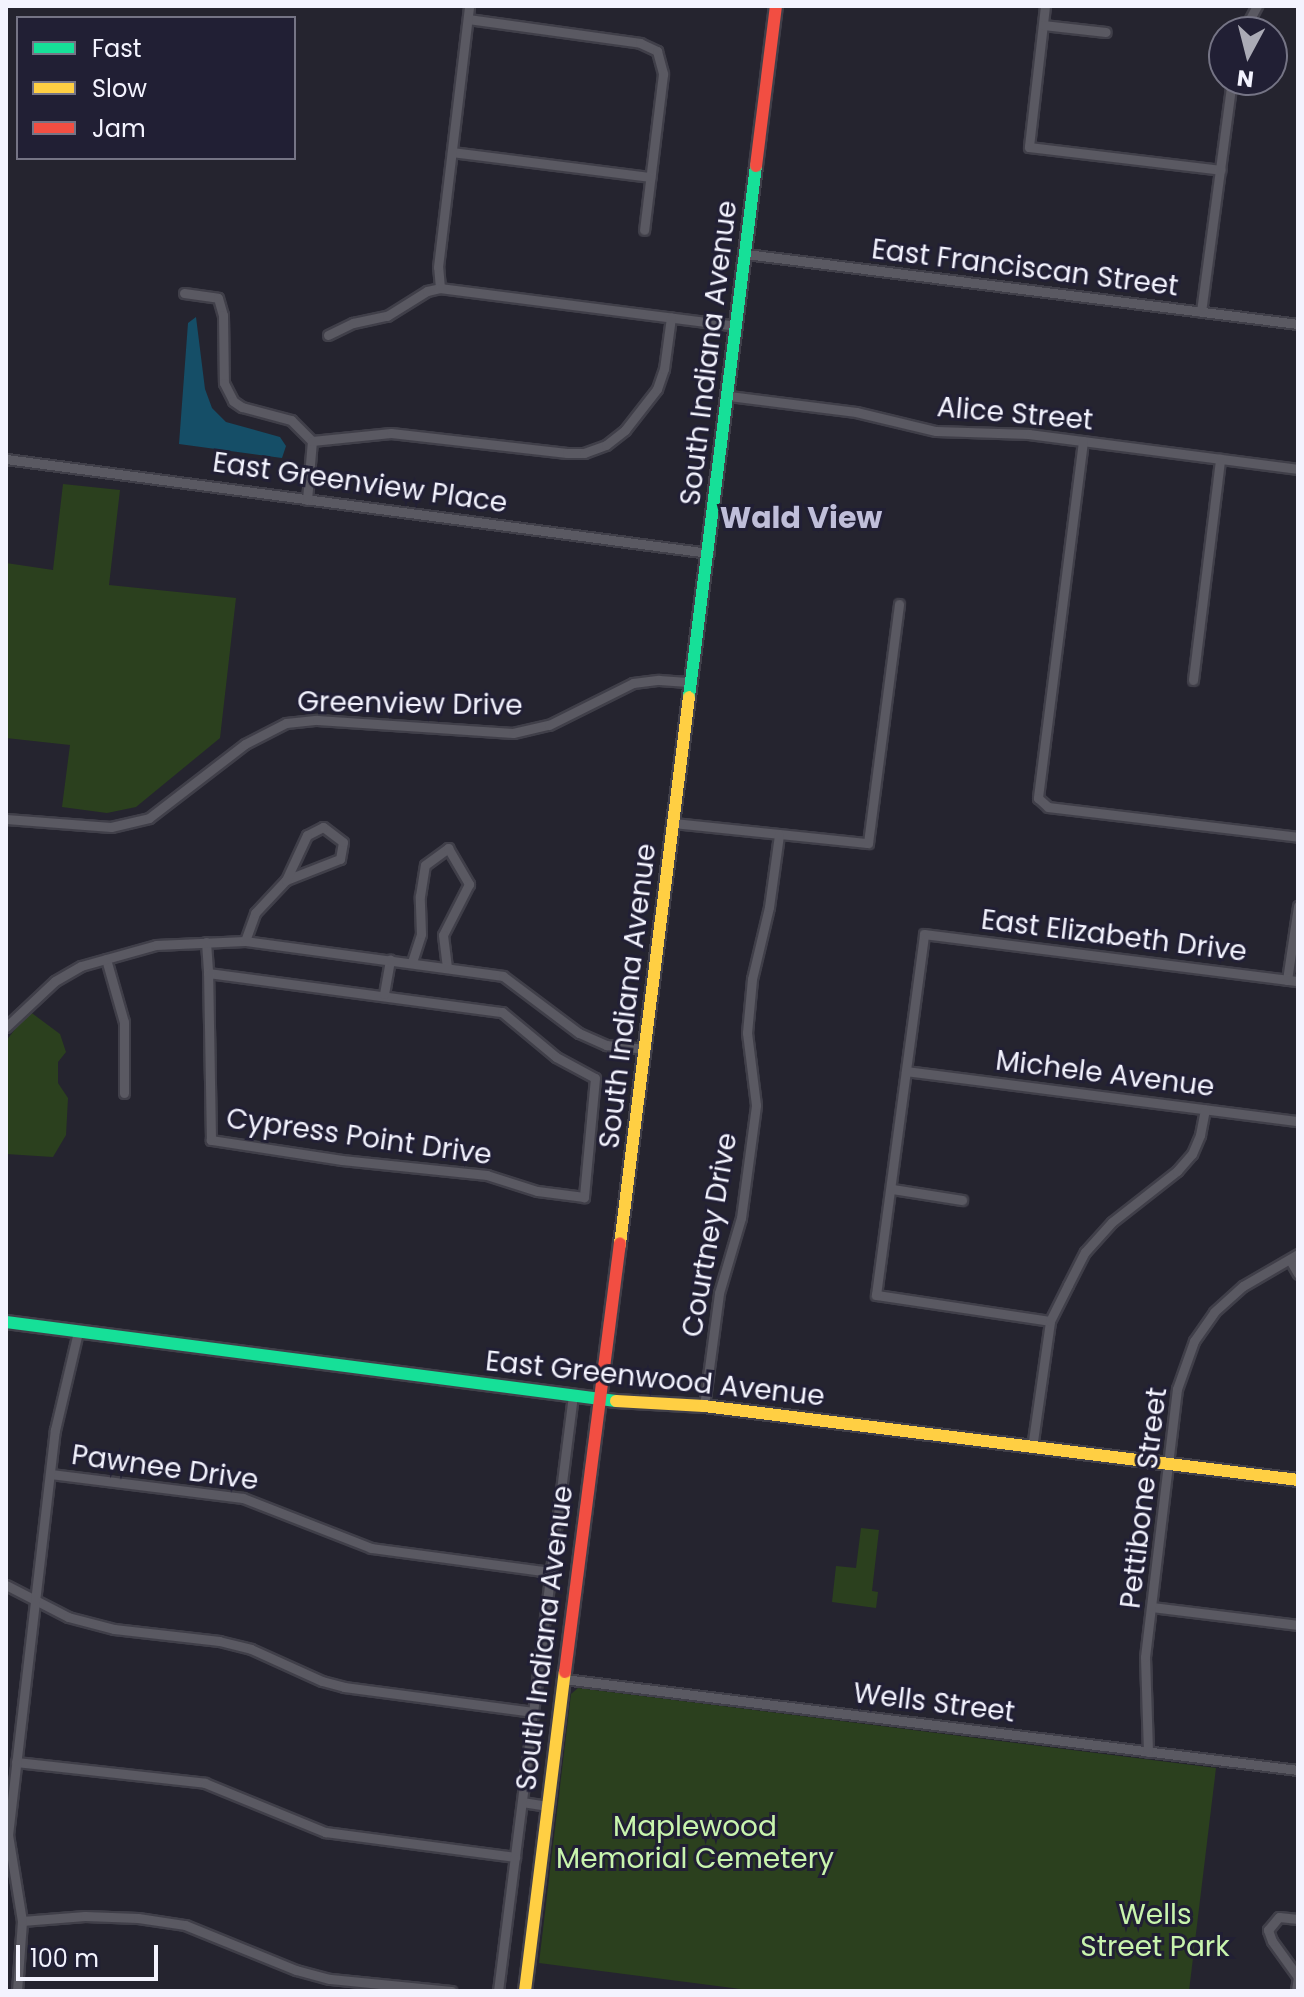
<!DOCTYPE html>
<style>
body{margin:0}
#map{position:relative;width:1304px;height:1997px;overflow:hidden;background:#25242f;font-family:Poppins,sans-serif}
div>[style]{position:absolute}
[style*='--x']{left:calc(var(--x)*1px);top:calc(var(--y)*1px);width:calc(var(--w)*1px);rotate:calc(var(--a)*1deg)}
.green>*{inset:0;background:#2b401e}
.water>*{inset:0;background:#154e67}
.roads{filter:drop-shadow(2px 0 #403f49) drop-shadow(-2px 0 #403f49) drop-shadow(0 2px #403f49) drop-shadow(0 -2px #403f49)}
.street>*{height:9px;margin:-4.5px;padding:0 4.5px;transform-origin:4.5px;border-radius:4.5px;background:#5a5962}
.fast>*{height:12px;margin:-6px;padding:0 6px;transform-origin:6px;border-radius:6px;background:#16e098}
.slow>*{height:12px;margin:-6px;padding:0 6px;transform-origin:6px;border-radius:6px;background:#ffcf43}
.jam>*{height:12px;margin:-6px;padding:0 6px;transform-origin:6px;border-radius:6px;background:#f24e42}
span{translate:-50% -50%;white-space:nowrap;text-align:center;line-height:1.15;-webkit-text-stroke:6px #211f34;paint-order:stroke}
.street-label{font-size:28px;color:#f3f3fe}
.park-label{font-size:28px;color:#c8f4ad}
.neighbourhood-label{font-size:30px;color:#bfbed9;font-weight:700}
.frame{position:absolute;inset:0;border:8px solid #f3f3fe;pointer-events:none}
.legend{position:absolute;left:16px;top:16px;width:280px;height:144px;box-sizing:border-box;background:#211f34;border:2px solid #757485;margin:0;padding:10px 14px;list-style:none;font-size:24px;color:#f3f3fe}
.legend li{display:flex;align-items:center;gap:16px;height:40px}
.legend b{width:40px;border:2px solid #757485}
.north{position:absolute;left:1208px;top:16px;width:80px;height:80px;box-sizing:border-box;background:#211f34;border:2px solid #757485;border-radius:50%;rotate:187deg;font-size:22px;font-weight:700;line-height:32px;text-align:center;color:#f3f3fe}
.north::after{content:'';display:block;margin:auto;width:28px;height:36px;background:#ababb6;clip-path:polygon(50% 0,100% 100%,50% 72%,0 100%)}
.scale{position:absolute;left:16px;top:1945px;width:142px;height:36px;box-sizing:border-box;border:4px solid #f3f3fe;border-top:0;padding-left:10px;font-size:24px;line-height:28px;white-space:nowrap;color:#f3f3fe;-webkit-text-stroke:6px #211f34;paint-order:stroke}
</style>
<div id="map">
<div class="green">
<i style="clip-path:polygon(63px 484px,120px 490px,109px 585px,236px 598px,220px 738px,136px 807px,107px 813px,62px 807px,70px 745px,6px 738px,6px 563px,53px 570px)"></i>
<i style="clip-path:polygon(29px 1011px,60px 1034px,66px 1052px,58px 1062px,58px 1083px,68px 1098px,66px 1135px,53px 1157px,6px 1154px,6px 1041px)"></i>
<i style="clip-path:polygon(861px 1528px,879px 1530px,872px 1591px,878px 1592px,876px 1608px,832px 1602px,836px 1566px,856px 1568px)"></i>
<i style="clip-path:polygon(578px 1688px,1216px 1768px,1189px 1991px,756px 1991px,539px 1963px,571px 1694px)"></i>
</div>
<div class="water">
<i style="clip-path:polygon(196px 317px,205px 389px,212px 408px,226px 422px,280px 437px,286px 446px,282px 458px,179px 444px,188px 323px)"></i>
</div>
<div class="roads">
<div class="street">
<i style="--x:1045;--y:6;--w:142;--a:96.5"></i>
<i style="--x:1029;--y:147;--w:193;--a:6.8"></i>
<i style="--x:468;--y:19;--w:174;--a:7.9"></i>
<i style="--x:640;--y:43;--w:19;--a:25"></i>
<i style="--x:657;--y:51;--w:24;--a:75"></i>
<i style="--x:663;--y:74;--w:157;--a:96.9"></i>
<i style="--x:1043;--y:25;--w:63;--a:6.3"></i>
<i style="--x:1243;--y:32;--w:30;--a:-62"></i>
<i style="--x:452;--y:152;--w:200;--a:7.2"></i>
<i style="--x:746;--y:254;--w:556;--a:7.23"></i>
<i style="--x:440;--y:288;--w:21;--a:-95"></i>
<i style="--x:438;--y:267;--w:263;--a:-83.2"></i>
<i style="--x:184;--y:293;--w:34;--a:8"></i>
<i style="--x:218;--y:298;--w:18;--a:74"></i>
<i style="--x:223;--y:315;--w:68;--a:89.2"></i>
<i style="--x:224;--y:383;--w:20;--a:63"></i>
<i style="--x:233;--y:401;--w:11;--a:34"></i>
<i style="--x:242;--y:407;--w:51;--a:14.9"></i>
<i style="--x:291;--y:420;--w:30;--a:45"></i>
<i style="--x:1201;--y:312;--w:234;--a:-82.4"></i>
<i style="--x:328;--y:335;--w:28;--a:-26"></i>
<i style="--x:353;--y:323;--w:35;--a:-12"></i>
<i style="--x:387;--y:316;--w:47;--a:-32"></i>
<i style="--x:427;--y:291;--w:13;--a:-13"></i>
<i style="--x:440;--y:288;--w:299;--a:7.3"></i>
<i style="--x:729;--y:396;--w:128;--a:7.2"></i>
<i style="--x:856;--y:412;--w:82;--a:13.4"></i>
<i style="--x:936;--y:431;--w:93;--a:1.8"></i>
<i style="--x:1029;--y:434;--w:271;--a:7.4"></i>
<i style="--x:1083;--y:441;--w:360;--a:97.2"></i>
<i style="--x:1038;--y:798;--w:13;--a:42"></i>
<i style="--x:1048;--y:807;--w:252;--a:6.8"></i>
<i style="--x:6;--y:459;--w:709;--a:7.62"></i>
<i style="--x:307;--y:500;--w:59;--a:-85.2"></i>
<i style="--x:312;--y:441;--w:79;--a:-5.8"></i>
<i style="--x:391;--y:433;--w:177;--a:6.5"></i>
<i style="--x:567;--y:453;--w:17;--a:0"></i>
<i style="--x:584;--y:453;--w:23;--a:-20"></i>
<i style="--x:606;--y:445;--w:24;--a:-38"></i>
<i style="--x:625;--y:430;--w:52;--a:-52"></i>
<i style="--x:657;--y:389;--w:21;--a:-71"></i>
<i style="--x:664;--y:369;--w:52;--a:-82.3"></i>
<i style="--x:1193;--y:680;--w:223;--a:-83"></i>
<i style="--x:6;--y:819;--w:105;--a:4.4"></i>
<i style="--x:111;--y:827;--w:39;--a:-13"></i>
<i style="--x:149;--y:818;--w:121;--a:-37.6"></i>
<i style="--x:245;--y:744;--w:46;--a:-27.1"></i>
<i style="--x:286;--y:723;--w:31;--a:-6"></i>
<i style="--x:317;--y:720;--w:196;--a:3.8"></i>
<i style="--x:513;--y:733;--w:37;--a:-13"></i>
<i style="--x:549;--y:725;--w:94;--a:-26.6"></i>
<i style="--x:633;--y:683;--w:26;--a:-7"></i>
<i style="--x:659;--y:680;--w:32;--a:4"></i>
<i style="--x:673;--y:823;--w:196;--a:5.9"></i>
<i style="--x:868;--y:843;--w:241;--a:-82.6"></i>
<i style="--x:245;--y:941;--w:30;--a:-70"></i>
<i style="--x:255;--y:913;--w:45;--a:-46.8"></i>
<i style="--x:286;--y:880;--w:58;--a:-21.3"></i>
<i style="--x:340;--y:859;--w:17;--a:-80"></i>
<i style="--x:343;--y:842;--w:25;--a:-143"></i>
<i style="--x:323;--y:827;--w:18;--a:153"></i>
<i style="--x:307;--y:835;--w:50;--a:115"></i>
<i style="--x:206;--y:942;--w:31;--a:86"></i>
<i style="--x:106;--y:959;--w:66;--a:74.1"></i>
<i style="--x:124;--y:1022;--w:71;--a:90"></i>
<i style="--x:412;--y:962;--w:29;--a:-72"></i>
<i style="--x:421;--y:934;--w:38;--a:-92"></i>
<i style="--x:420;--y:896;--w:31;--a:-81"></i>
<i style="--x:425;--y:865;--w:29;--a:-36"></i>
<i style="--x:448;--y:848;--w:42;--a:59.7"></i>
<i style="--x:469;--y:884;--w:57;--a:117"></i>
<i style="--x:443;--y:935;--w:32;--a:83"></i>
<i style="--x:208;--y:973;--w:297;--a:7.6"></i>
<i style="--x:502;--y:1012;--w:70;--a:39.8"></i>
<i style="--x:556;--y:1057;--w:44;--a:28.3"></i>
<i style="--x:595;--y:1078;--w:120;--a:95.3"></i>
<i style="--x:584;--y:1197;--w:47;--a:-172.7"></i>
<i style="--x:537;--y:1191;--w:52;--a:-162.3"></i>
<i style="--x:487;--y:1175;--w:146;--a:-174.1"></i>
<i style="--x:342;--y:1160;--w:133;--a:-171.3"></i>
<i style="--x:211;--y:1140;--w:167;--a:-91"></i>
<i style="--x:1287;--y:980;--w:75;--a:-81.5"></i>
<i style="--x:384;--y:994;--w:35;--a:-80"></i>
<i style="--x:6;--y:1027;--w:67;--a:-43.2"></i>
<i style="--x:55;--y:981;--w:30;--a:-30"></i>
<i style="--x:81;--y:966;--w:78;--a:-15.6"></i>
<i style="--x:156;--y:945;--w:89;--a:-2.6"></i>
<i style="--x:245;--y:941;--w:260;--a:7.7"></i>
<i style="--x:503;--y:976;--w:95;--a:36.9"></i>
<i style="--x:579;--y:1033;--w:30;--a:24"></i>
<i style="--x:606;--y:1045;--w:40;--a:5.7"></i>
<i style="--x:906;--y:1071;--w:395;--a:7.3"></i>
<i style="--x:892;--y:1189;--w:71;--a:8.9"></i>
<i style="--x:1290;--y:1260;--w:16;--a:60"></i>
<i style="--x:1050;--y:1321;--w:176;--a:-171.5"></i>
<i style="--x:876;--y:1295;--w:364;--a:-82.4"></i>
<i style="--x:924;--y:934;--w:377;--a:7.2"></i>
<i style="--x:704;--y:1406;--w:114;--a:-82.4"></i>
<i style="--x:719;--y:1293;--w:78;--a:-73.7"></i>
<i style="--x:741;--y:1218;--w:114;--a:-82.4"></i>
<i style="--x:756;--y:1105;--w:73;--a:-97.1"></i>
<i style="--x:747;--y:1033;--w:54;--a:-84.7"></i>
<i style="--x:752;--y:979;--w:74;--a:-76.7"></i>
<i style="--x:769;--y:907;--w:73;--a:-82.1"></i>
<i style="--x:1032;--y:1448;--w:128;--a:-81.9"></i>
<i style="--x:1050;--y:1321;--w:40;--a:-63.4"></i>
<i style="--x:1068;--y:1285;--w:37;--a:-63"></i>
<i style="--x:1085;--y:1252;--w:40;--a:-48"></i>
<i style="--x:1112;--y:1222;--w:83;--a:-38.1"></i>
<i style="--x:1177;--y:1171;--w:23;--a:-49"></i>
<i style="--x:1192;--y:1154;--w:21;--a:-67"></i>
<i style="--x:1200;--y:1135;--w:26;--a:-79"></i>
<i style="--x:51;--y:1474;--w:193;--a:7.1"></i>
<i style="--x:243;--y:1498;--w:137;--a:21.3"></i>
<i style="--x:371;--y:1548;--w:182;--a:7.6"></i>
<i style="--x:6;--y:1585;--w:70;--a:27.3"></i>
<i style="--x:68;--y:1617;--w:48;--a:14.6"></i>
<i style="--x:114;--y:1629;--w:106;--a:6.5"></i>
<i style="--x:219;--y:1641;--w:33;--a:14"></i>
<i style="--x:251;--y:1649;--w:78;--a:24.3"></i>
<i style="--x:322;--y:1681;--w:23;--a:15"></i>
<i style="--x:344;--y:1687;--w:191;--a:7.5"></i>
<i style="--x:1152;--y:1607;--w:147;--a:7"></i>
<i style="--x:564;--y:1679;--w:740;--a:7.07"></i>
<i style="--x:1148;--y:1752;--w:95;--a:-91.8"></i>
<i style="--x:1145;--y:1657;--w:270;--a:-83.2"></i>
<i style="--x:1177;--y:1389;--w:51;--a:-70.5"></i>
<i style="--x:1194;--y:1341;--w:35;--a:-55"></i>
<i style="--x:1214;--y:1312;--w:39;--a:-42"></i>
<i style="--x:1243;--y:1286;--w:64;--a:-30.2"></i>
<i style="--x:16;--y:1762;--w:190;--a:6.3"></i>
<i style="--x:205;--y:1783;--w:130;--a:22.2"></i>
<i style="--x:325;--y:1832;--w:192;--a:7.5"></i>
<i style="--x:522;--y:1802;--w:26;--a:9"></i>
<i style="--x:22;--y:1921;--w:63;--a:-4.5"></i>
<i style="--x:85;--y:1916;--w:53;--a:2.2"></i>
<i style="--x:138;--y:1918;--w:48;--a:8.5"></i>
<i style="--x:185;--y:1925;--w:120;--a:22.1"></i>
<i style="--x:296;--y:1970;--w:35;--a:15"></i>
<i style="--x:330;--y:1979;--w:122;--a:5.7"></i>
<i style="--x:1298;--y:1977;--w:44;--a:-125.8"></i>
<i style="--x:1272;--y:1941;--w:12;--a:-110"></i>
<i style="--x:1268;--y:1930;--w:17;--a:-50"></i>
<i style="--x:1279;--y:1917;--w:19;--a:6"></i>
<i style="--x:17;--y:1991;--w:70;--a:-85.9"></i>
<i style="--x:22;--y:1921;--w:87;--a:-99.2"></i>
<i style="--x:8;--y:1835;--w:408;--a:-83.4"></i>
<i style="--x:55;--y:1430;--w:101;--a:-76.8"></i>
<i style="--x:498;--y:1991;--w:601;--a:-82.83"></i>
<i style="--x:1296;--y:1991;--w:14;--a:-82"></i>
</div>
<div class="fast">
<i style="--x:689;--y:697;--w:535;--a:-82.81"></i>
<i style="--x:6;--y:1322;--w:615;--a:7.38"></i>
</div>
<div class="slow">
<i style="--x:620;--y:1244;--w:551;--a:-82.81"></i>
<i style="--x:616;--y:1401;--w:88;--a:3.3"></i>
<i style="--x:704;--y:1406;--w:599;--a:7.1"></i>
<i style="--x:525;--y:1991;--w:321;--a:-82.9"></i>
</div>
<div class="jam">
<i style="--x:756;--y:166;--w:161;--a:-82.9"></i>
<i style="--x:565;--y:1672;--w:432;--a:-82.7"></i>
</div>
</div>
<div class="street-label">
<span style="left:1025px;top:268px;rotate:7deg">East Franciscan Street</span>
<span style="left:709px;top:353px;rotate:-83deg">South Indiana Avenue</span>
<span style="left:1015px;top:414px;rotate:5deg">Alice Street</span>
<span style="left:360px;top:483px;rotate:8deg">East Greenview Place</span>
<span style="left:410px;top:704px;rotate:1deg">Greenview Drive</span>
<span style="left:1114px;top:936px;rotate:7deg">East Elizabeth Drive</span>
<span style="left:628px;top:996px;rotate:-83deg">South Indiana Avenue</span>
<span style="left:1105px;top:1074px;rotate:7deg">Michele Avenue</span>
<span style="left:359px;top:1137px;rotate:8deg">Cypress Point Drive</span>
<span style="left:710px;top:1235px;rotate:-80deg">Courtney Drive</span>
<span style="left:655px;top:1379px;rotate:6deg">East Greenwood Avenue</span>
<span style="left:165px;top:1468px;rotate:8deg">Pawnee Drive</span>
<span style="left:1144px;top:1498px;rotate:-83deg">Pettibone Street</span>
<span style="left:545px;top:1638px;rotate:-83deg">South Indiana Avenue</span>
<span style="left:934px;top:1703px;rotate:7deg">Wells Street</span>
</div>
<div class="park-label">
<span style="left:695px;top:1843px">Maplewood<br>Memorial Cemetery</span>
<span style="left:1155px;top:1931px">Wells<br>Street Park</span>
</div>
<div class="neighbourhood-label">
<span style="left:801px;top:518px">Wald View</span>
</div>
<div class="frame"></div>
<ul class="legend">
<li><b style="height:10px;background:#16e098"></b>Fast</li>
<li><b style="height:10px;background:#ffcf43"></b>Slow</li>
<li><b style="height:10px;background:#f24e42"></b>Jam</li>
</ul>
<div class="north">N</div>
<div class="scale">100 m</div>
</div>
